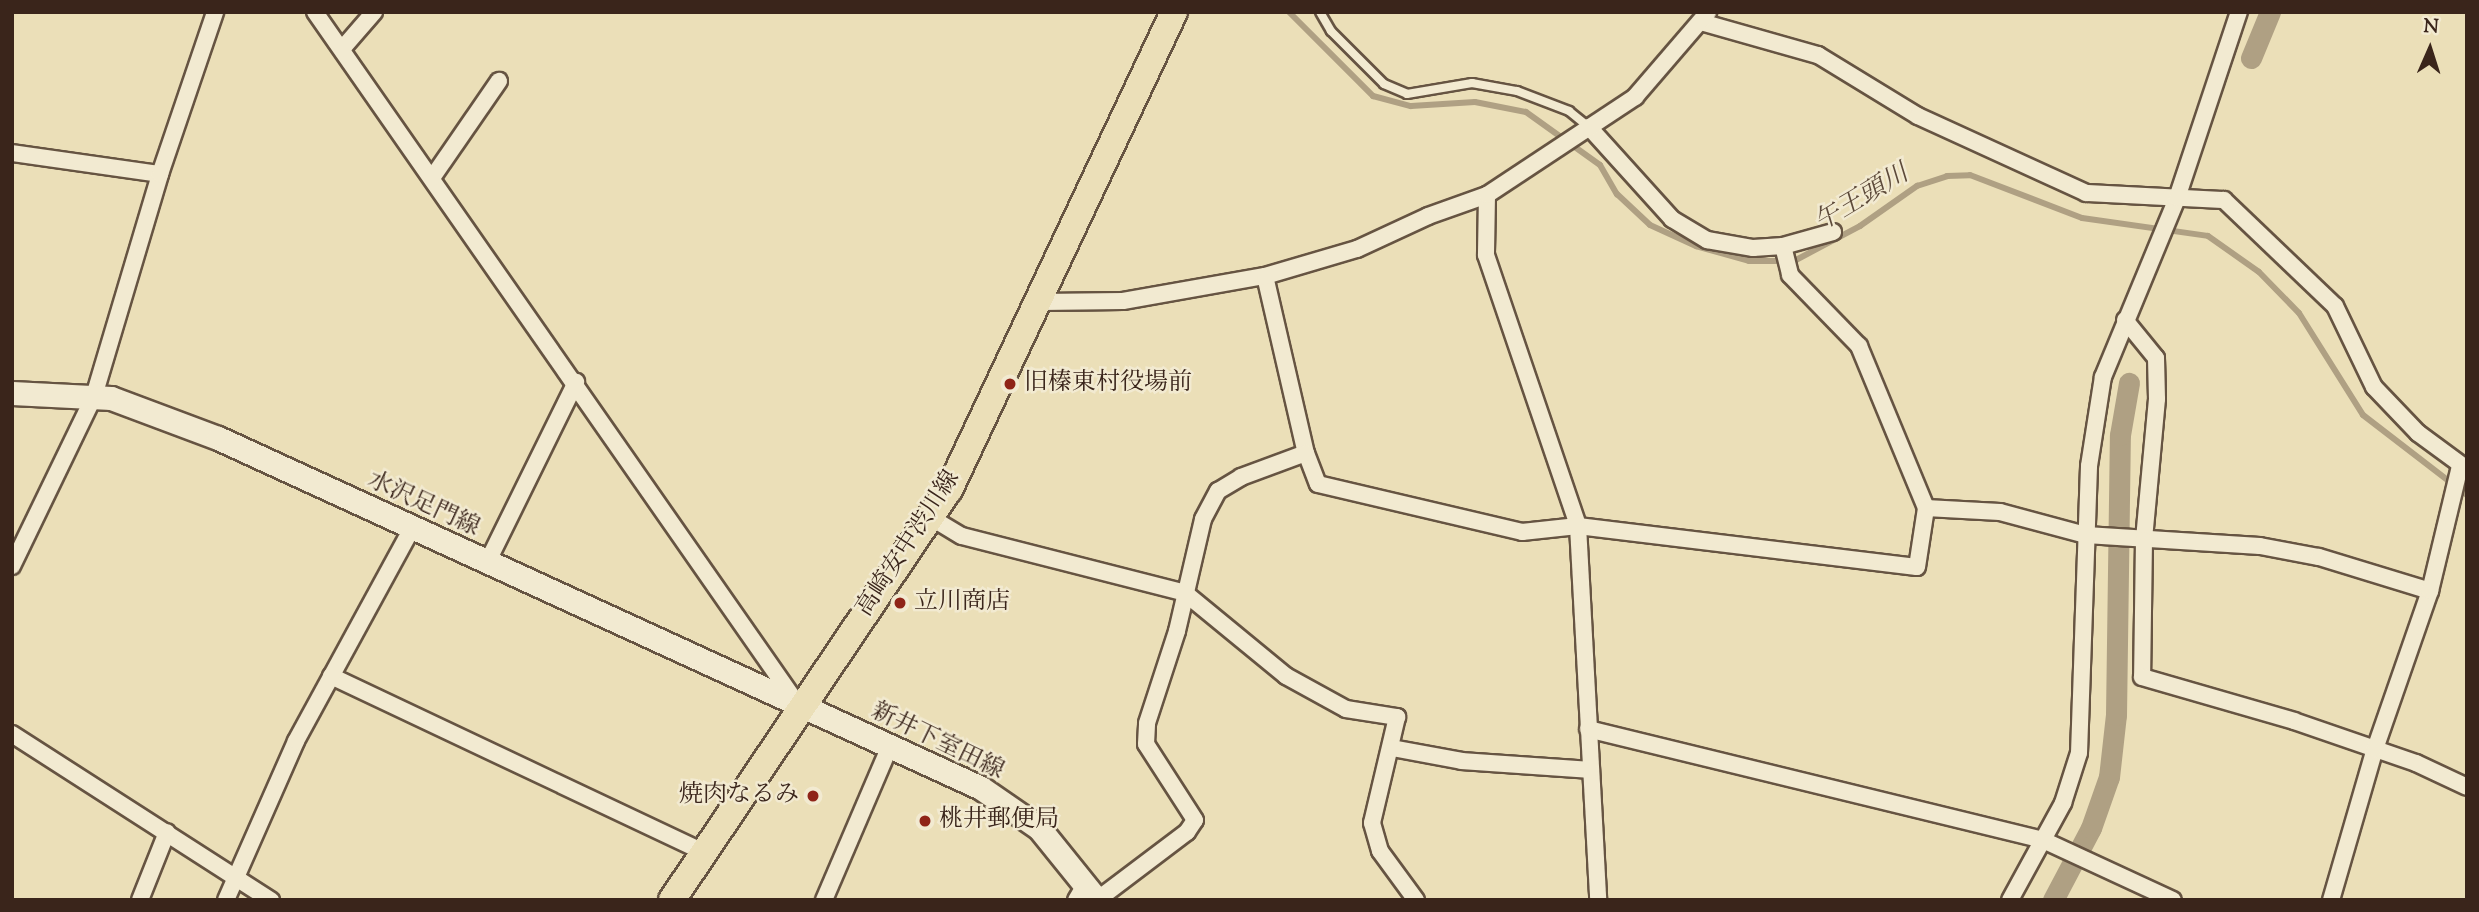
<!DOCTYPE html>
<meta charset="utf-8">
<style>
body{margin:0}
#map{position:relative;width:2479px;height:912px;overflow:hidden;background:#ebdfb8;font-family:"Sorts Mill Goudy","Noto Serif JP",serif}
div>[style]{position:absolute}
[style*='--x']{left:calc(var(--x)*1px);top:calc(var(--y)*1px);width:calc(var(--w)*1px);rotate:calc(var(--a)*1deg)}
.stream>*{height:6px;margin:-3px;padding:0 3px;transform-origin:3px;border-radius:3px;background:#afa083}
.canal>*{height:21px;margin:-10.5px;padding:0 10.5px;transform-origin:10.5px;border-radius:10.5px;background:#afa083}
.roads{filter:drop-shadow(2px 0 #665442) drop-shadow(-2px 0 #665442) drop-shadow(0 2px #665442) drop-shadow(0 -2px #665442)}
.service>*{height:8px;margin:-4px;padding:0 4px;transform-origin:4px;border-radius:4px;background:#f2ead1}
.minor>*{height:16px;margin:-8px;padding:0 8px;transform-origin:8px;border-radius:8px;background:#f2ead1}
.secondary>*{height:23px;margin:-11.5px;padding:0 11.5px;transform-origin:11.5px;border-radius:11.5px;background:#f2ead1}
.primary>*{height:26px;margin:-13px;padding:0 13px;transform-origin:13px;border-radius:13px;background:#ebdfb8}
.dots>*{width:19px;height:19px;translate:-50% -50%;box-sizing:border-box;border:4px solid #f2ead1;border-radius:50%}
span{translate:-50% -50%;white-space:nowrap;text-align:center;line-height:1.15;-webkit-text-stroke:5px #f2ead1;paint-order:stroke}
.poi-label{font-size:24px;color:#3a251b}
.left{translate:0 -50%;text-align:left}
.right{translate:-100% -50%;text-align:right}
.street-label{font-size:24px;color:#3a251b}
.water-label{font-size:26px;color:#5d4a3a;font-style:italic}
.frame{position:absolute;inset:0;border:14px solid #3a251b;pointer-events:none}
.north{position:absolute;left:2395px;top:14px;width:70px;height:70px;-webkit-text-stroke:5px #f2ead1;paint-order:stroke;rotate:3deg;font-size:19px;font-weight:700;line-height:28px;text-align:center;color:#3a251b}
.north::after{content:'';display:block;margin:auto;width:24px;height:32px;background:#3a251b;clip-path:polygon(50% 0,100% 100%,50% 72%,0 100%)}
</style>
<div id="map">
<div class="stream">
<i style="--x:1289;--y:12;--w:119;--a:45"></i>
<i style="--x:1373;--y:96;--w:39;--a:15"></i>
<i style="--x:1411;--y:106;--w:64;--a:-3.6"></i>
<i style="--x:1475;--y:102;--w:52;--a:11.1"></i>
<i style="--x:1526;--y:112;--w:91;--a:35.6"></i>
<i style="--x:1600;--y:165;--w:34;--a:60"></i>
<i style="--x:1617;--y:194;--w:45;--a:43.2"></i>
<i style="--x:1650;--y:225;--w:51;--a:24.5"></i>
<i style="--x:1696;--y:246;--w:55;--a:15.8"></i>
<i style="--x:1749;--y:261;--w:45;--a:0"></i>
<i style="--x:1794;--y:261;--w:75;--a:-27.9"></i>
<i style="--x:1860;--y:226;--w:70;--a:-35.1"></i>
<i style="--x:1917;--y:186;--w:32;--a:-18"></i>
<i style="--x:1947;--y:176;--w:23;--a:-2"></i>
<i style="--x:1970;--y:175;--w:120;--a:21"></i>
<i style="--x:2082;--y:218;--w:127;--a:8.1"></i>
<i style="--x:2208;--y:236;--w:62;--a:35.2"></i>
<i style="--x:2259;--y:272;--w:57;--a:45.7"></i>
<i style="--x:2299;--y:313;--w:120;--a:57.9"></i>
<i style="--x:2363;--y:415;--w:131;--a:37.6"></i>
</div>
<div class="canal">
<i style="--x:2251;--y:58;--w:50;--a:-67.6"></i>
<i style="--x:2053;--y:900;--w:81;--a:-62.2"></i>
<i style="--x:2091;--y:828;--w:54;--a:-70.6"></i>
<i style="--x:2109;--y:777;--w:62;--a:-83.6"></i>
<i style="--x:2116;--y:715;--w:280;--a:-89.2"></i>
<i style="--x:2120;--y:435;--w:53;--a:-80.2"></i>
</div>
<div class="roads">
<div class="service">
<i style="--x:1320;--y:12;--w:22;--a:60"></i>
<i style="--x:1331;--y:31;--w:75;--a:45"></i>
<i style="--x:1384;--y:84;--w:25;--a:23"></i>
<i style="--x:1407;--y:94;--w:66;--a:-9.6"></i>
<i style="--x:1472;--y:83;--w:46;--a:10.1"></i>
<i style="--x:1517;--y:91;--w:56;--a:21"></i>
<i style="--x:1569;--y:111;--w:26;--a:39"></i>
</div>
<div class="minor">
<i style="--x:315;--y:12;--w:841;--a:55.12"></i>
<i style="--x:1701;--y:22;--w:122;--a:15.8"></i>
<i style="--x:1818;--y:55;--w:117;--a:31.4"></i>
<i style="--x:1918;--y:116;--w:185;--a:24.6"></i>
<i style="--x:2086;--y:193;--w:138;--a:2.9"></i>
<i style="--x:2224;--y:200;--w:153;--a:43.7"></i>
<i style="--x:2335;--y:306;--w:90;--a:64.3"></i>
<i style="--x:2374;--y:387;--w:64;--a:46.3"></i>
<i style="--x:2418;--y:433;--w:61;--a:36.3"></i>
<i style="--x:342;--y:49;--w:49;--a:-49.1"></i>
<i style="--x:1589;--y:127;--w:124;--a:47.9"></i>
<i style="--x:1672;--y:219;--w:41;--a:31"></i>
<i style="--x:1707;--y:240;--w:47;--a:9.9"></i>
<i style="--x:1753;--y:248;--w:30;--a:-4"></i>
<i style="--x:1783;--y:246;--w:52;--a:-15.6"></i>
<i style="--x:12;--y:153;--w:149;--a:8.1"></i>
<i style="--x:432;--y:178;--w:118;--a:-55.4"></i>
<i style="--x:1487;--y:195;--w:60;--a:91"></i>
<i style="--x:1486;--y:255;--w:286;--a:71.2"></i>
<i style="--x:1578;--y:526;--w:375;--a:86.9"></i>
<i style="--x:1783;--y:246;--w:30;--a:76"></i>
<i style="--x:1790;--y:275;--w:99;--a:45.8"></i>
<i style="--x:1859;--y:346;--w:175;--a:67.5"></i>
<i style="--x:1265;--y:276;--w:182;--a:77"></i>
<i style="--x:1306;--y:453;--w:33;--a:69"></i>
<i style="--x:1318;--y:484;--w:210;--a:13.2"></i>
<i style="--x:1522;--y:532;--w:56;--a:-6.1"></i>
<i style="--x:1578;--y:526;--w:341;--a:6.9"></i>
<i style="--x:1917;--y:567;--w:60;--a:-81.3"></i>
<i style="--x:1926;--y:508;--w:74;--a:3.1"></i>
<i style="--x:2000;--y:512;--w:89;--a:15"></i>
<i style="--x:2086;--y:535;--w:174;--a:3.6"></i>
<i style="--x:2260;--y:546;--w:60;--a:10.6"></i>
<i style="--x:2319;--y:557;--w:116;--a:17"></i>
<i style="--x:1041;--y:302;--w:82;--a:-0.7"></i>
<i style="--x:1123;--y:301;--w:144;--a:-10"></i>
<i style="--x:1265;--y:276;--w:96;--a:-16.4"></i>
<i style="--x:1357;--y:249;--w:78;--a:-24.9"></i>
<i style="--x:1428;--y:216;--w:63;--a:-19.6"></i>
<i style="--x:1487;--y:195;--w:178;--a:-33.5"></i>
<i style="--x:1635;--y:97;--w:112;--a:-49.3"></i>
<i style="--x:2125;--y:320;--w:49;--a:50.8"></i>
<i style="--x:2156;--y:358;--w:41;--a:88.6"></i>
<i style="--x:2157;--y:399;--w:142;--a:95.3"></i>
<i style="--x:2144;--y:540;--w:137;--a:90.8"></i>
<i style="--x:2142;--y:677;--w:158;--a:16.1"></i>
<i style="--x:2294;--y:721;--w:129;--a:19"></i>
<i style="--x:2416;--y:763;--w:56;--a:25.2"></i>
<i style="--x:930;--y:517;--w:37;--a:31"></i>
<i style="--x:962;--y:536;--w:230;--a:14.3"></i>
<i style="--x:1185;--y:593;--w:131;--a:39.4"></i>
<i style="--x:1286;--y:676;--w:68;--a:28.8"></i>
<i style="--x:1346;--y:709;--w:52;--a:8.9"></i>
<i style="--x:1397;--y:717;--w:109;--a:103.3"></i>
<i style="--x:1372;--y:823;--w:29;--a:74"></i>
<i style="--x:1380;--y:851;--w:61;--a:53.7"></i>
<i style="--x:487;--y:563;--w:202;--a:-63.8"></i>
<i style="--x:12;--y:566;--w:189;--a:-64.2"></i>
<i style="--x:94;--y:396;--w:232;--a:-73.4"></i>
<i style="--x:160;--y:174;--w:171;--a:-71.2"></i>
<i style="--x:331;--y:676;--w:412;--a:25.3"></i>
<i style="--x:1588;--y:729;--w:468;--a:13.7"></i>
<i style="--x:2043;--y:840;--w:143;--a:24.8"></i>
<i style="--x:12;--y:734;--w:308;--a:32.7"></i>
<i style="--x:1392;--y:748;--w:71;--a:10.5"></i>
<i style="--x:1462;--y:761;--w:129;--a:4"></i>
<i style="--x:140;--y:900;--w:73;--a:-68.3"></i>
<i style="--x:226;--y:900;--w:174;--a:-66.2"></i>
<i style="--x:296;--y:741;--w:243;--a:-61.4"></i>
<i style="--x:824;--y:900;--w:168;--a:-66.8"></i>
<i style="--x:1076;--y:900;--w:17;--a:-59"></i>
<i style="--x:1097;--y:900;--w:113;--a:-37.1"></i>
<i style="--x:1187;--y:832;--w:14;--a:-56"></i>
<i style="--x:1195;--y:820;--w:90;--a:-122.8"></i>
<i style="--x:1146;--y:744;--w:21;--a:-87"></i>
<i style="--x:1147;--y:723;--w:97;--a:-71.9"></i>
<i style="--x:1177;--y:631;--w:115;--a:-76.9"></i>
<i style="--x:1203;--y:519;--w:32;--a:-62"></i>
<i style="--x:1218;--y:491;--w:27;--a:-31"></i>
<i style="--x:1241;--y:477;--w:69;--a:-20.3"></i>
<i style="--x:2010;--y:900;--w:111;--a:-61.3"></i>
<i style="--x:2063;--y:803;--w:52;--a:-72.3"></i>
<i style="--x:2079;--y:753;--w:287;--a:-88"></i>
<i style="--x:2089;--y:466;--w:90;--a:-81.1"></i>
<i style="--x:2103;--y:377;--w:194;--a:-67.5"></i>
<i style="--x:2177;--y:198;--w:196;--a:-71.6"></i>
<i style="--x:2331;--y:900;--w:157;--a:-73.8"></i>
<i style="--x:2375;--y:749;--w:167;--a:-70.8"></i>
<i style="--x:2430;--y:591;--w:129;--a:-76.5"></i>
</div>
<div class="secondary">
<i style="--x:12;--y:393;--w:99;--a:2.9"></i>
<i style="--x:111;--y:398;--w:114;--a:20.5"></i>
<i style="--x:218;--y:438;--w:839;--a:24.64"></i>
<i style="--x:981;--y:788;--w:70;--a:34.6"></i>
<i style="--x:1039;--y:828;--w:92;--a:51.1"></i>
</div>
<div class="primary">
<i style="--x:672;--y:900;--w:495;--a:-56"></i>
<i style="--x:949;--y:490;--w:528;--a:-64.79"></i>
</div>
</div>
<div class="dots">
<i style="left:1010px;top:384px;background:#8f2418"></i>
<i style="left:900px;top:603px;background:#8f2418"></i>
<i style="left:813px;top:796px;background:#8f2418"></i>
<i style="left:925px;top:821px;background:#8f2418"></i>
</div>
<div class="poi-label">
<span class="left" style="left:1024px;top:384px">旧榛東村役場前</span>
<span class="left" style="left:914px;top:603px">立川商店</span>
<span class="right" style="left:799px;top:796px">焼肉なるみ</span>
<span class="left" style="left:939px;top:821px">桃井郵便局</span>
</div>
<div class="street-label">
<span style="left:423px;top:505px;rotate:25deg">水沢足門線</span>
<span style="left:909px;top:544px;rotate:-57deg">高崎安中渋川線</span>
<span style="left:937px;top:742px;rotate:26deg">新井下室田線</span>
</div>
<div class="water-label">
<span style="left:1862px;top:199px;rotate:-31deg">午王頭川</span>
</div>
<div class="frame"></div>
<div class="north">N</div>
</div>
